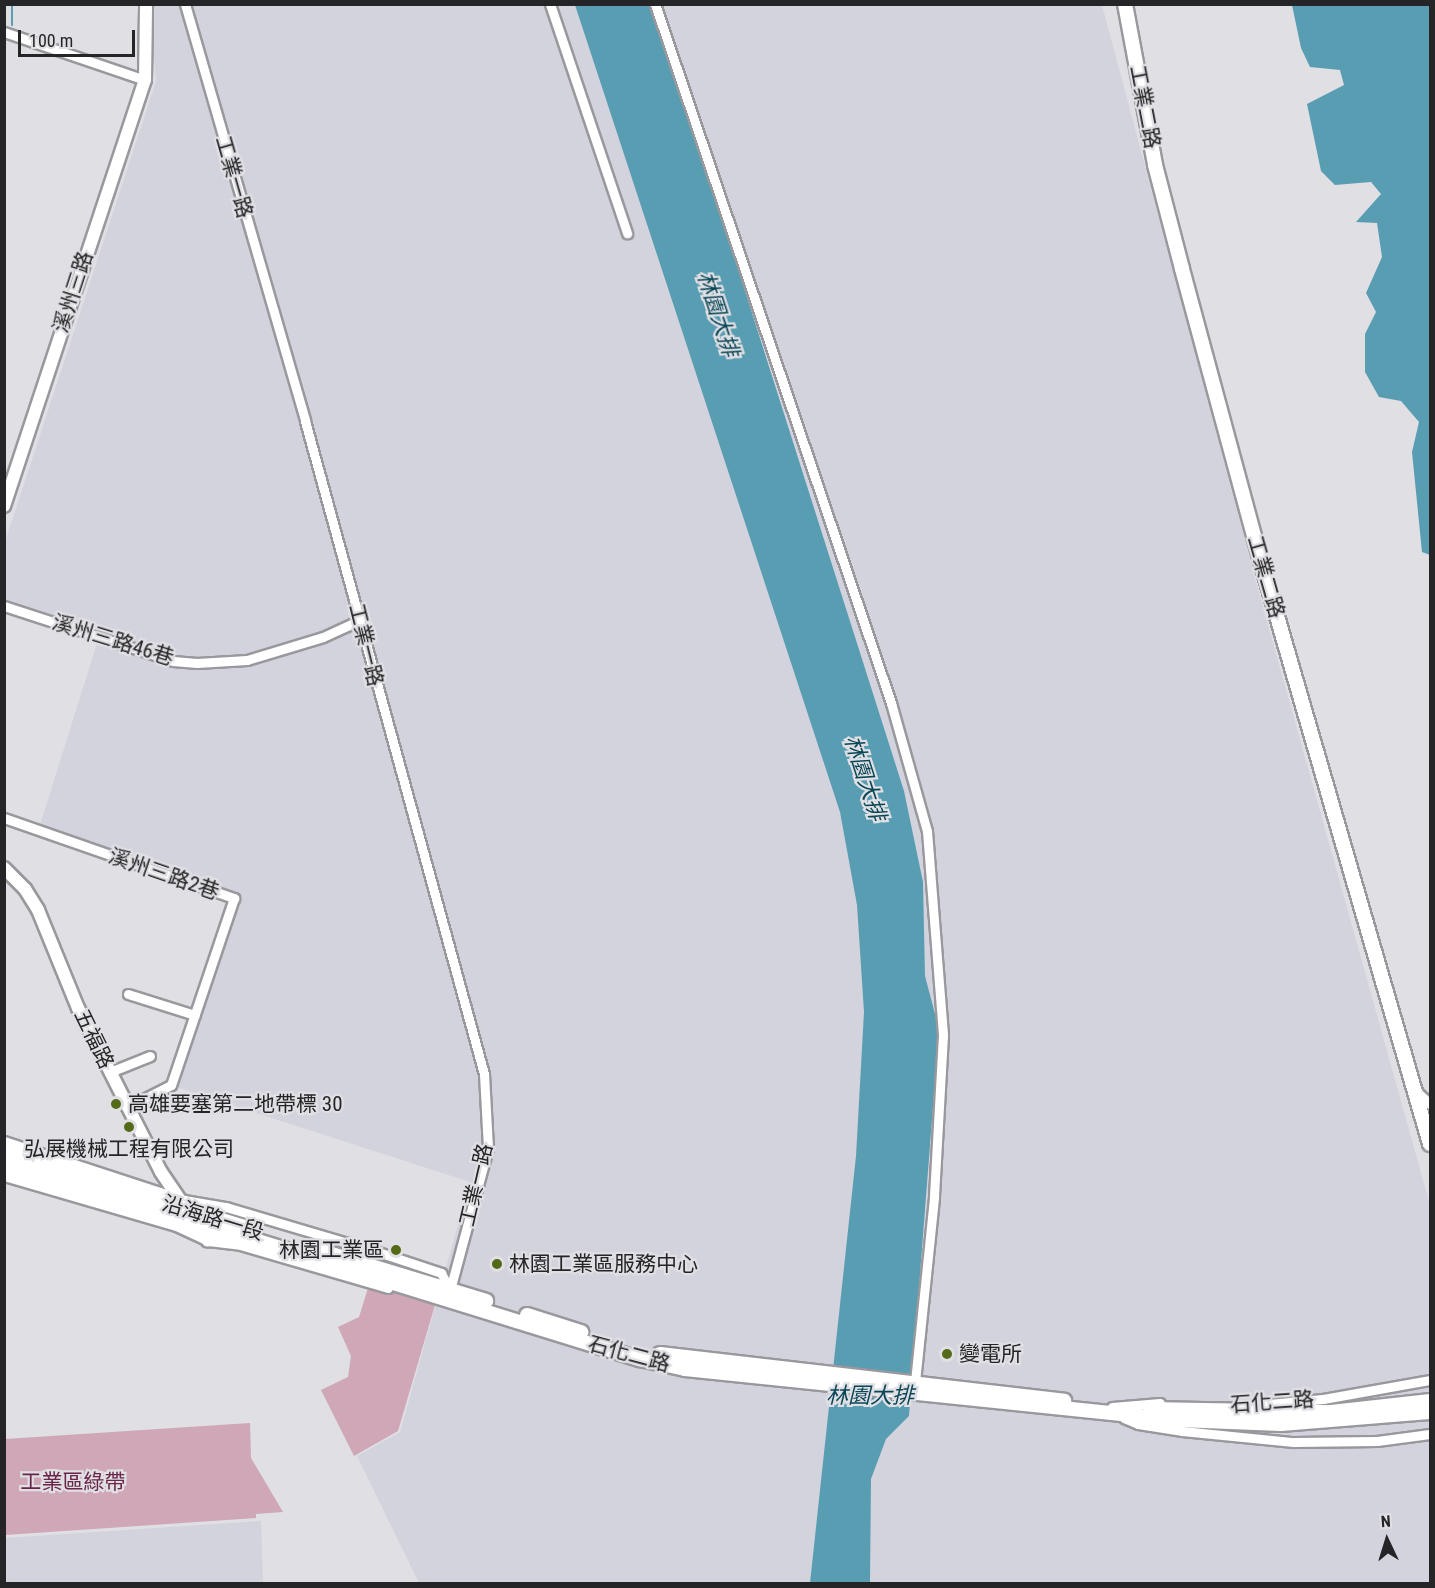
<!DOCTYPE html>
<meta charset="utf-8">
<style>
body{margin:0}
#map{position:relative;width:1435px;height:1588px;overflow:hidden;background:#dfdfe4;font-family:"Roboto Condensed","Noto Sans TC",sans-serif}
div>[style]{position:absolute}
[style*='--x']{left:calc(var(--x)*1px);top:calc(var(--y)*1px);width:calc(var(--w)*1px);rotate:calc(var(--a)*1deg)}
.built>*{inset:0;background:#d3d3de}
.green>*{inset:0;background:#cfa7b7}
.water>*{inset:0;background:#599db3}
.stream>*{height:2px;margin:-1px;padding:0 1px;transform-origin:1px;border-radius:1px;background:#599db3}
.roads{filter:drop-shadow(2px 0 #98989d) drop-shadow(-2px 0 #98989d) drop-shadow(0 2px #98989d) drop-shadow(0 -2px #98989d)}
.street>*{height:9px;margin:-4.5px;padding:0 4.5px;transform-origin:4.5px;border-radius:4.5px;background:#fff}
.secondary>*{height:12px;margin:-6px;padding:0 6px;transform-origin:6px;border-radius:6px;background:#fff}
.primary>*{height:14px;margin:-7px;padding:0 7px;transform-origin:7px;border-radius:7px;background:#fff}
.dots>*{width:16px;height:16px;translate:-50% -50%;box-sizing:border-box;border:3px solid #dfdfe4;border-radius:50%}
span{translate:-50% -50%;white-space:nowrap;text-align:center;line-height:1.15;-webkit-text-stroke:4.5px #dfdfe4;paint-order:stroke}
.street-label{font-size:21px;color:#252527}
.poi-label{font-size:21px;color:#252527}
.left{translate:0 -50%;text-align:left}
.right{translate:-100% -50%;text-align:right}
.park-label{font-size:21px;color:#6a2548}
.water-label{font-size:22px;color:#094656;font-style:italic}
.frame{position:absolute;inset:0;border:6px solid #252527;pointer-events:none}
.north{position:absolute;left:1357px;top:1510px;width:60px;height:60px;-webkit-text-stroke:4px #dfdfe4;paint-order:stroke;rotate:356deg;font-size:16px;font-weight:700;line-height:24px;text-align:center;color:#252527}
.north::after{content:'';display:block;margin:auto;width:21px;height:27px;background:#252527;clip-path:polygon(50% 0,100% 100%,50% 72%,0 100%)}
.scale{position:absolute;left:18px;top:30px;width:117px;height:27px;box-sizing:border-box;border:3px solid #252527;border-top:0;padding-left:8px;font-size:18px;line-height:21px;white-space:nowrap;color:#252527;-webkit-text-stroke:4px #dfdfe4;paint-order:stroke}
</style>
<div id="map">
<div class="built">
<i style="clip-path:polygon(150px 5px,1102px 5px,1253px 571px,1430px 1205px,1430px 1583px,419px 1583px,357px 1456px,400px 1432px,470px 1182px,176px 1087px,239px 895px,39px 828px,98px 640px,5px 609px,5px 542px,156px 81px)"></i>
<i style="clip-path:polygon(261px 1521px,263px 1583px,5px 1583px,5px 1538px)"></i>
</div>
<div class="green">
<i style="clip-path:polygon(369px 1285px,435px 1305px,398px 1431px,354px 1456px,321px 1390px,348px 1377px,351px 1356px,338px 1327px,359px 1317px)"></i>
<i style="clip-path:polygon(250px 1423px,251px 1458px,283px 1512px,256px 1514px,256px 1518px,5px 1535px,5px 1439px)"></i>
</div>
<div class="water">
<i style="clip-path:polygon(575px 5px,654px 5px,904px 791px,923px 882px,925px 976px,939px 1029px,909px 1416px,886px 1439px,871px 1479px,870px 1583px,810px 1583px,856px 1156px,864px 1012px,857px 905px,840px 812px)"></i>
<i style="clip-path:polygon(1292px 5px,1430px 5px,1430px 555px,1422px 552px,1412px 452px,1419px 422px,1401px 401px,1379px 397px,1365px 372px,1365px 334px,1376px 312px,1366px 293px,1382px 257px,1377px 223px,1356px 222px,1381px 194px,1371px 182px,1335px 185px,1321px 171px,1307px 104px,1344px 85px,1340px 70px,1310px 67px,1301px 48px)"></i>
</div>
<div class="stream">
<i style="--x:12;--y:25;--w:21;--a:-90"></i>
<i style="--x:70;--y:59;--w:28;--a:21"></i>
</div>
<div class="roads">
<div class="street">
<i style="--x:185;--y:4;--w:434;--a:73.9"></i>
<i style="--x:305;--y:421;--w:677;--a:74.67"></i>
<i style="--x:484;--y:1074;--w:74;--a:86.9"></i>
<i style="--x:488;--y:1148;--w:147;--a:105"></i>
<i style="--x:550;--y:4;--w:242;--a:71.4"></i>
<i style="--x:655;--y:4;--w:738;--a:71.34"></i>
<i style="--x:891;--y:703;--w:133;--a:74.3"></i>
<i style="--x:927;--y:831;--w:205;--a:85.5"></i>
<i style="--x:943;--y:1035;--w:163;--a:93.2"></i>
<i style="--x:934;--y:1198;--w:185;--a:95.9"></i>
<i style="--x:4;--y:32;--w:149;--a:18.8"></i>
<i style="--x:4;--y:606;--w:178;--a:18"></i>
<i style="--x:173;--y:661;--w:24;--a:5"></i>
<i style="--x:197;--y:663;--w:50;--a:-3.4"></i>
<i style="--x:247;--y:660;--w:79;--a:-16.8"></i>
<i style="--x:323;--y:637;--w:41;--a:-24.7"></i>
<i style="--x:4;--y:818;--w:244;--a:19.2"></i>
<i style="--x:234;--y:898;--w:197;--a:108.6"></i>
<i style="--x:171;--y:1085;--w:48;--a:152.9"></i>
<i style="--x:128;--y:994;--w:70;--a:17.4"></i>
<i style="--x:110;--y:1072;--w:43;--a:-21.8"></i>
<i style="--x:1415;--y:1090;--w:21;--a:43"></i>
<i style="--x:4;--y:1141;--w:189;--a:18.1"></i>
<i style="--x:184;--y:1200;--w:43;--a:9.5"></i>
<i style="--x:226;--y:1207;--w:155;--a:16.5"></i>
<i style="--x:375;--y:1251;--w:70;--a:18.4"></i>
<i style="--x:441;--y:1273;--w:19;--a:62"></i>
<i style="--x:4;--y:1176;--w:179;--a:16.2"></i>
<i style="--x:176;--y:1226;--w:35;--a:25"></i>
<i style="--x:208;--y:1241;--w:32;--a:7"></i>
<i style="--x:240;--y:1245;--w:154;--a:16.2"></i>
<i style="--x:1258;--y:1405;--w:65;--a:-5.3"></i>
<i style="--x:1323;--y:1399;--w:109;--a:-10.1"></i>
<i style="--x:1112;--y:1407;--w:48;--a:-4.8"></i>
<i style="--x:1124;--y:1418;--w:15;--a:23"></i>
<i style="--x:1138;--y:1424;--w:45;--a:9"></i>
<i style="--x:1182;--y:1431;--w:112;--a:5.7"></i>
<i style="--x:1293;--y:1442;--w:84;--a:-0.7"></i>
<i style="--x:1377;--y:1441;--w:53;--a:-7.5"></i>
</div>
<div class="secondary">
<i style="--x:4;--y:506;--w:449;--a:-71.7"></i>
<i style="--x:145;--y:80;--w:76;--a:-89.2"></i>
<i style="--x:4;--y:868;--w:30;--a:45"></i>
<i style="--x:25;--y:889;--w:25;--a:58"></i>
<i style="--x:38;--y:910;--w:106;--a:67.8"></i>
<i style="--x:78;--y:1008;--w:111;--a:63.2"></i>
<i style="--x:128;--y:1107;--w:73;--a:63.1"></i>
<i style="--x:161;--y:1172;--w:83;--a:55.7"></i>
</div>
<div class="primary">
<i style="--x:1125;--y:4;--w:164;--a:79.4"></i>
<i style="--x:1155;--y:165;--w:107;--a:75.4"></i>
<i style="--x:1182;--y:269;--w:302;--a:74.9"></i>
<i style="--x:1261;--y:561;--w:607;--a:73.83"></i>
<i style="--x:4;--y:1153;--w:258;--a:17.1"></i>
<i style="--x:4;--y:1165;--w:166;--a:16.8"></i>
<i style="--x:163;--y:1213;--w:44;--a:24.2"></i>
<i style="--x:203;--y:1231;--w:32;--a:5"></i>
<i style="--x:235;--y:1234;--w:424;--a:17.2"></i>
<i style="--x:640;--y:1359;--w:46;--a:12.5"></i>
<i style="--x:685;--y:1369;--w:497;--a:5.9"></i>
<i style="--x:1179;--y:1420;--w:102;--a:2.2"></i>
<i style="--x:1281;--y:1424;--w:149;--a:-4.6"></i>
<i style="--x:315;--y:1249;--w:179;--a:16.9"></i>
<i style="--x:527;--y:1315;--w:57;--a:17.5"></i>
<i style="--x:660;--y:1354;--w:407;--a:6.6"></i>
<i style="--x:1151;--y:1409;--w:180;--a:1"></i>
<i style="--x:1331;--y:1412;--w:100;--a:-6.3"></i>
</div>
</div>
<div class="dots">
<i style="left:116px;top:1104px;background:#546a19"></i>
<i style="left:129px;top:1127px;background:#546a19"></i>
<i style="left:396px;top:1250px;background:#546a19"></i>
<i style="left:497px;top:1264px;background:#546a19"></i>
<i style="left:947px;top:1354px;background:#546a19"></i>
</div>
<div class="street-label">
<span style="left:1145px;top:107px;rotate:79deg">工業二路</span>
<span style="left:234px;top:177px;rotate:74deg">工業一路</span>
<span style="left:73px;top:292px;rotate:-72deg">溪州三路</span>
<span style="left:1266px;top:577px;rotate:74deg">工業二路</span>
<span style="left:113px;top:640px;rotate:17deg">溪州三路46巷</span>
<span style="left:366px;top:645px;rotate:76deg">工業一路</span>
<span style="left:164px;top:874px;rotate:19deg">溪州三路2巷</span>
<span style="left:94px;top:1039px;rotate:64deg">五福路</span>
<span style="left:476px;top:1185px;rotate:-77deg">工業一路</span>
<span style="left:213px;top:1218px;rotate:17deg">沿海路一段</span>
<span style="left:629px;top:1354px;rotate:15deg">石化二路</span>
<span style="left:1272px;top:1402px;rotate:-4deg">石化二路</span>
</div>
<div class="poi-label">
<span class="left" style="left:128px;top:1104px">高雄要塞第二地帶標 30</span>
<span style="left:129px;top:1149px">弘展機械工程有限公司</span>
<span class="right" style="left:384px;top:1250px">林園工業區</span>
<span class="left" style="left:509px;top:1264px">林園工業區服務中心</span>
<span class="left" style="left:959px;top:1354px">變電所</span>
</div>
<div class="park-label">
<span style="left:73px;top:1482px">工業區綠帶</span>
</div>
<div class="water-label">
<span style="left:718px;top:314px;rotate:72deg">林園大排</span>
<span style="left:865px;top:778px;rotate:72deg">林園大排</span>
<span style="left:870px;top:1396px">林園大排</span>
</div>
<div class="frame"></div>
<div class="north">N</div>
<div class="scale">100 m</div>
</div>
